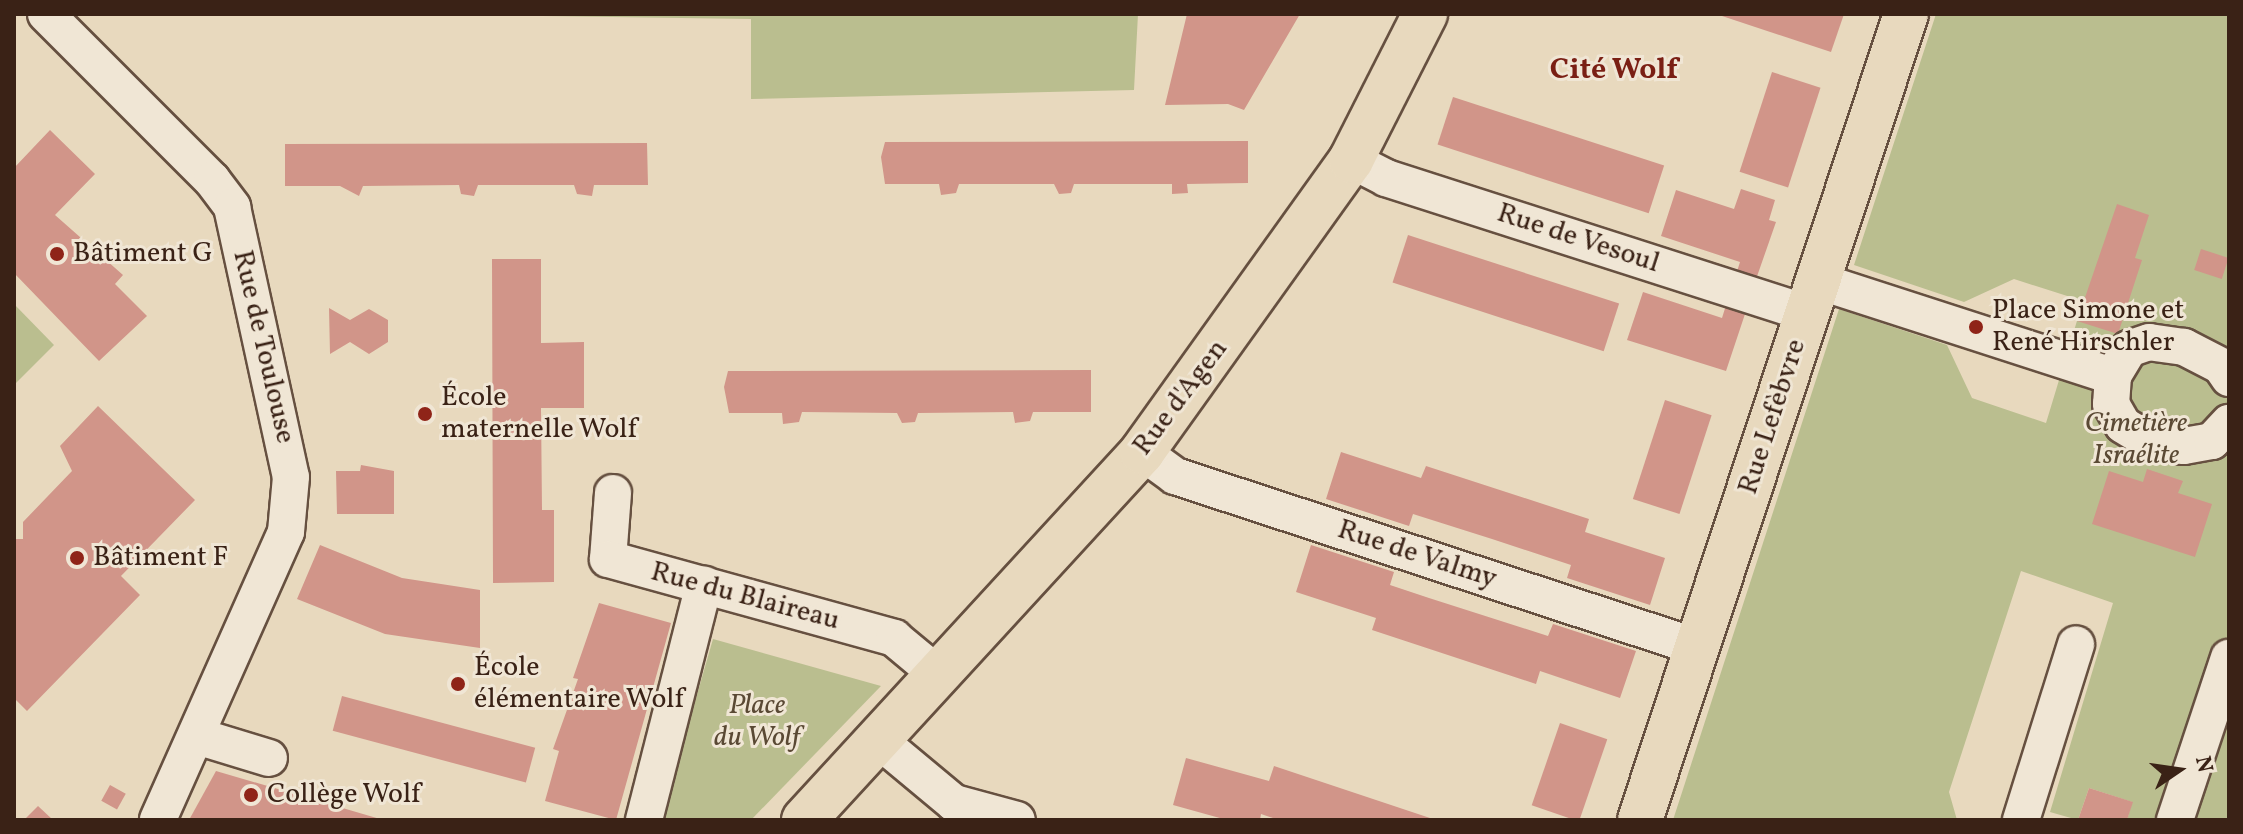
<!DOCTYPE html>
<meta charset="utf-8">
<style>
body{margin:0}
#map{position:relative;width:2243px;height:834px;overflow:hidden;background:#e8d9be;font-family:Vollkorn,serif}
div>[style]{position:absolute}
[style*='--x']{left:calc(var(--x)*1px);top:calc(var(--y)*1px);width:calc(var(--w)*1px);rotate:calc(var(--a)*1deg)}
.green>*{inset:0;background:#babe8f}
.building>*{inset:0;background:#d19589;transform-origin:0 0}
.roads{filter:drop-shadow(2px 0 #665040) drop-shadow(-2px 0 #665040) drop-shadow(0 2px #665040) drop-shadow(0 -2px #665040)}
.minor>*{height:36px;margin:-18px;padding:0 18px;transform-origin:18px;border-radius:18px;background:#f0e6d5}
.major>*{height:44px;margin:-22px;padding:0 22px;transform-origin:22px;border-radius:22px;background:#e8d9be}
.dots>*{width:22px;height:22px;translate:-50% -50%;box-sizing:border-box;border:4px solid #f0e6d5;border-radius:50%}
span{translate:-50% -50%;white-space:nowrap;text-align:center;line-height:1.15;-webkit-text-stroke:6px #f0e6d5;paint-order:stroke}
.street-label{font-size:28px;color:#3a2216}
.poi-label{font-size:28px;color:#3a2216}
.left{translate:0 -50%;text-align:left}
.park-label{font-size:28px;color:#5a4934;font-style:italic}
.neighbourhood-label{font-size:30px;color:#7a1f14;font-weight:700}
.frame{position:absolute;inset:0;border:16px solid #3a2216;pointer-events:none}
.north{position:absolute;left:2139px;top:730px;width:80px;height:80px;-webkit-text-stroke:6px #f0e6d5;paint-order:stroke;rotate:77deg;font-size:22px;font-weight:700;line-height:32px;text-align:center;color:#3a2216}
.north::after{content:'';display:block;margin:auto;width:28px;height:36px;background:#3a2216;clip-path:polygon(50% 0,100% 100%,50% 72%,0 100%)}
</style>
<div id="map">
<div class="green">
<i style="clip-path:polygon(1138px 14px,1134px 90px,751px 99px,751px 19px,542px 16px)"></i>
<i style="clip-path:polygon(1936px 14px,2229px 14px,2229px 820px,2127px 820px,2132px 802px,2089px 788px,2078px 820px,2050px 812px,2113px 603px,2021px 571px,1949px 792px,1957px 820px,1673px 820px,1839px 309px,1947px 345px,1972px 398px,2046px 423px,2083px 301px,2014px 279px,1964px 302px,1854px 265px)"></i>
<i style="clip-path:polygon(14px 304px,54px 345px,14px 385px)"></i>
<i style="clip-path:polygon(713px 639px,881px 686px,751px 820px,661px 820px)"></i>
</div>
<div class="building">
<i style="clip-path:polygon(1187px 14px,1300px 14px,1244px 110px,1228px 104px,1165px 105px)"></i>
<i style="clip-path:polygon(1716px 14px,1844px 14px,1831px 52px)"></i>
<i style="left:1772px;top:72px;width:51px;height:105px;rotate:18deg"></i>
<i style="left:1453px;top:97px;width:222px;height:50px;rotate:18deg"></i>
<i style="clip-path:polygon(50px 130px,95px 174px,55px 215px,123px 275px,115px 284px,147px 316px,99px 361px,14px 273px,14px 168px)"></i>
<i style="clip-path:polygon(1248px 141px,1248px 183px,1187px 184px,1188px 193px,1172px 194px,1172px 184px,1074px 184px,1071px 193px,1059px 194px,1054px 184px,959px 184px,956px 193px,941px 195px,939px 184px,885px 184px,881px 157px,885px 142px)"></i>
<i style="clip-path:polygon(647px 143px,648px 185px,594px 185px,592px 196px,577px 194px,574px 185px,478px 185px,474px 196px,461px 194px,459px 185px,363px 186px,359px 196px,340px 186px,285px 186px,285px 144px)"></i>
<i style="clip-path:polygon(1741px 189px,1775px 200px,1769px 220px,1776px 222px,1754px 285px,1735px 278px,1740px 262px,1661px 236px,1676px 190px,1734px 209px)"></i>
<i style="clip-path:polygon(2117px 204px,2149px 215px,2135px 258px,2142px 260px,2118px 334px,2077px 321px)"></i>
<i style="left:1408px;top:235px;width:222px;height:50px;rotate:18deg"></i>
<i style="left:2201px;top:249px;width:29px;height:22px;rotate:18deg"></i>
<i style="clip-path:polygon(492px 259px,541px 259px,541px 343px,584px 342px,584px 408px,541px 408px,542px 510px,554px 510px,554px 582px,493px 583px)"></i>
<i style="clip-path:polygon(1643px 292px,1722px 318px,1727px 302px,1747px 308px,1726px 371px,1627px 340px)"></i>
<i style="clip-path:polygon(329px 308px,350px 320px,369px 309px,388px 320px,388px 342px,369px 354px,350px 342px,330px 354px)"></i>
<i style="clip-path:polygon(1091px 370px,1091px 412px,1033px 412px,1030px 421px,1015px 423px,1013px 412px,918px 413px,915px 422px,902px 423px,897px 413px,802px 412px,799px 422px,783px 424px,782px 413px,729px 413px,724px 387px,728px 371px)"></i>
<i style="left:1665px;top:400px;width:49px;height:104px;rotate:18deg"></i>
<i style="clip-path:polygon(98px 406px,195px 500px,121px 576px,140px 595px,27px 711px,14px 698px,14px 539px,23px 539px,23px 522px,72px 471px,60px 446px)"></i>
<i style="clip-path:polygon(1341px 452px,1421px 478px,1426px 466px,1589px 519px,1585px 532px,1665px 558px,1650px 605px,1567px 578px,1571px 565px,1492px 539px,1413px 514px,1409px 526px,1326px 499px)"></i>
<i style="clip-path:polygon(361px 465px,394px 471px,394px 514px,337px 514px,336px 471px,360px 471px)"></i>
<i style="clip-path:polygon(2147px 469px,2183px 481px,2178px 493px,2212px 504px,2195px 557px,2092px 524px,2109px 471px,2143px 482px)"></i>
<i style="clip-path:polygon(320px 545px,402px 578px,480px 590px,480px 648px,385px 634px,297px 599px)"></i>
<i style="clip-path:polygon(1311px 545px,1394px 572px,1390px 585px,1429px 598px,1548px 636px,1553px 624px,1636px 651px,1620px 698px,1540px 671px,1536px 684px,1372px 630px,1376px 618px,1296px 592px)"></i>
<i style="clip-path:polygon(599px 603px,671px 623px,616px 820px,545px 801px,559px 751px,553px 749px,578px 679px,573px 678px)"></i>
<i style="left:342px;top:696px;width:200px;height:36px;rotate:15deg"></i>
<i style="left:1560px;top:723px;width:50px;height:87px;rotate:19deg"></i>
<i style="clip-path:polygon(1186px 758px,1269px 781px,1274px 766px,1436px 820px,1279px 820px,1261px 814px,1260px 820px,1227px 820px,1173px 805px)"></i>
<i style="clip-path:polygon(216px 771px,380px 819px,380px 820px,189px 820px)"></i>
<i style="left:110px;top:785px;width:18px;height:18px;rotate:29deg"></i>
<i style="clip-path:polygon(2089px 788px,2133px 802px,2127px 820px,2078px 820px)"></i>
<i style="clip-path:polygon(38px 806px,53px 820px,24px 820px)"></i>
</div>
<div class="roads">
<div class="minor">
<i style="--x:46;--y:14;--w:235;--a:45"></i>
<i style="--x:212;--y:180;--w:34;--a:53"></i>
<i style="--x:232;--y:207;--w:276;--a:77.7"></i>
<i style="--x:291;--y:477;--w:55;--a:95.2"></i>
<i style="--x:286;--y:532;--w:315;--a:114"></i>
<i style="--x:1351;--y:160;--w:39;--a:27"></i>
<i style="--x:1386;--y:178;--w:442;--a:17.8"></i>
<i style="--x:1818;--y:281;--w:310;--a:17.9"></i>
<i style="--x:2229;--y:378;--w:14;--a:-124"></i>
<i style="--x:2221;--y:366;--w:42;--a:-152.8"></i>
<i style="--x:2184;--y:347;--w:35;--a:-172"></i>
<i style="--x:2149;--y:342;--w:21;--a:161"></i>
<i style="--x:2129;--y:349;--w:31;--a:121"></i>
<i style="--x:2113;--y:376;--w:28;--a:94"></i>
<i style="--x:2111;--y:404;--w:24;--a:60"></i>
<i style="--x:2123;--y:425;--w:33;--a:31"></i>
<i style="--x:2151;--y:442;--w:33;--a:7"></i>
<i style="--x:2184;--y:446;--w:28;--a:-10"></i>
<i style="--x:2212;--y:441;--w:25;--a:-47"></i>
<i style="--x:1142;--y:452;--w:41;--a:36"></i>
<i style="--x:1175;--y:476;--w:549;--a:18.14"></i>
<i style="--x:613;--y:493;--w:66;--a:94.3"></i>
<i style="--x:608;--y:559;--w:297;--a:15.4"></i>
<i style="--x:894;--y:638;--w:53;--a:39.7"></i>
<i style="--x:200;--y:737;--w:72;--a:16.9"></i>
<i style="--x:876;--y:738;--w:102;--a:39.8"></i>
<i style="--x:954;--y:803;--w:65;--a:15.1"></i>
<i style="--x:644;--y:820;--w:243;--a:-75.7"></i>
<i style="--x:2021;--y:820;--w:184;--a:-72.6"></i>
<i style="--x:2175;--y:820;--w:171;--a:-71.6"></i>
</div>
<div class="major">
<i style="--x:804;--y:820;--w:500;--a:-47.4"></i>
<i style="--x:1142;--y:452;--w:359;--a:-54.4"></i>
<i style="--x:1351;--y:160;--w:164;--a:-63.1"></i>
<i style="--x:1640;--y:820;--w:849;--a:-71.74"></i>
</div>
</div>
<div class="dots">
<i style="left:57px;top:254px;background:#8f2418"></i>
<i style="left:1976px;top:327px;background:#8f2418"></i>
<i style="left:425px;top:414px;background:#8f2418"></i>
<i style="left:77px;top:558px;background:#8f2418"></i>
<i style="left:458px;top:684px;background:#8f2418"></i>
<i style="left:251px;top:795px;background:#8f2418"></i>
</div>
<div class="street-label">
<span style="left:1578px;top:239px;rotate:18deg">Rue de Vesoul</span>
<span style="left:263px;top:347px;rotate:77deg">Rue de Toulouse</span>
<span style="left:1181px;top:398px;rotate:-53deg">Rue d'Agen</span>
<span style="left:1773px;top:417px;rotate:-72deg">Rue Lefèbvre</span>
<span style="left:1417px;top:555px;rotate:18deg">Rue de Valmy</span>
<span style="left:745px;top:597px;rotate:15deg">Rue du Blaireau</span>
</div>
<div class="poi-label">
<span class="left" style="left:73px;top:254px">Bâtiment G</span>
<span class="left" style="left:1992px;top:327px">Place Simone et<br>René Hirschler</span>
<span class="left" style="left:441px;top:414px">École<br>maternelle Wolf</span>
<span class="left" style="left:93px;top:558px">Bâtiment F</span>
<span class="left" style="left:474px;top:684px">École<br>élémentaire Wolf</span>
<span class="left" style="left:267px;top:795px">Collège Wolf</span>
</div>
<div class="park-label">
<span style="left:2136px;top:440px">Cimetière<br>Israélite</span>
<span style="left:757px;top:722px">Place<br>du Wolf</span>
</div>
<div class="neighbourhood-label">
<span style="left:1614px;top:70px">Cité Wolf</span>
</div>
<div class="frame"></div>
<div class="north">N</div>
</div>
